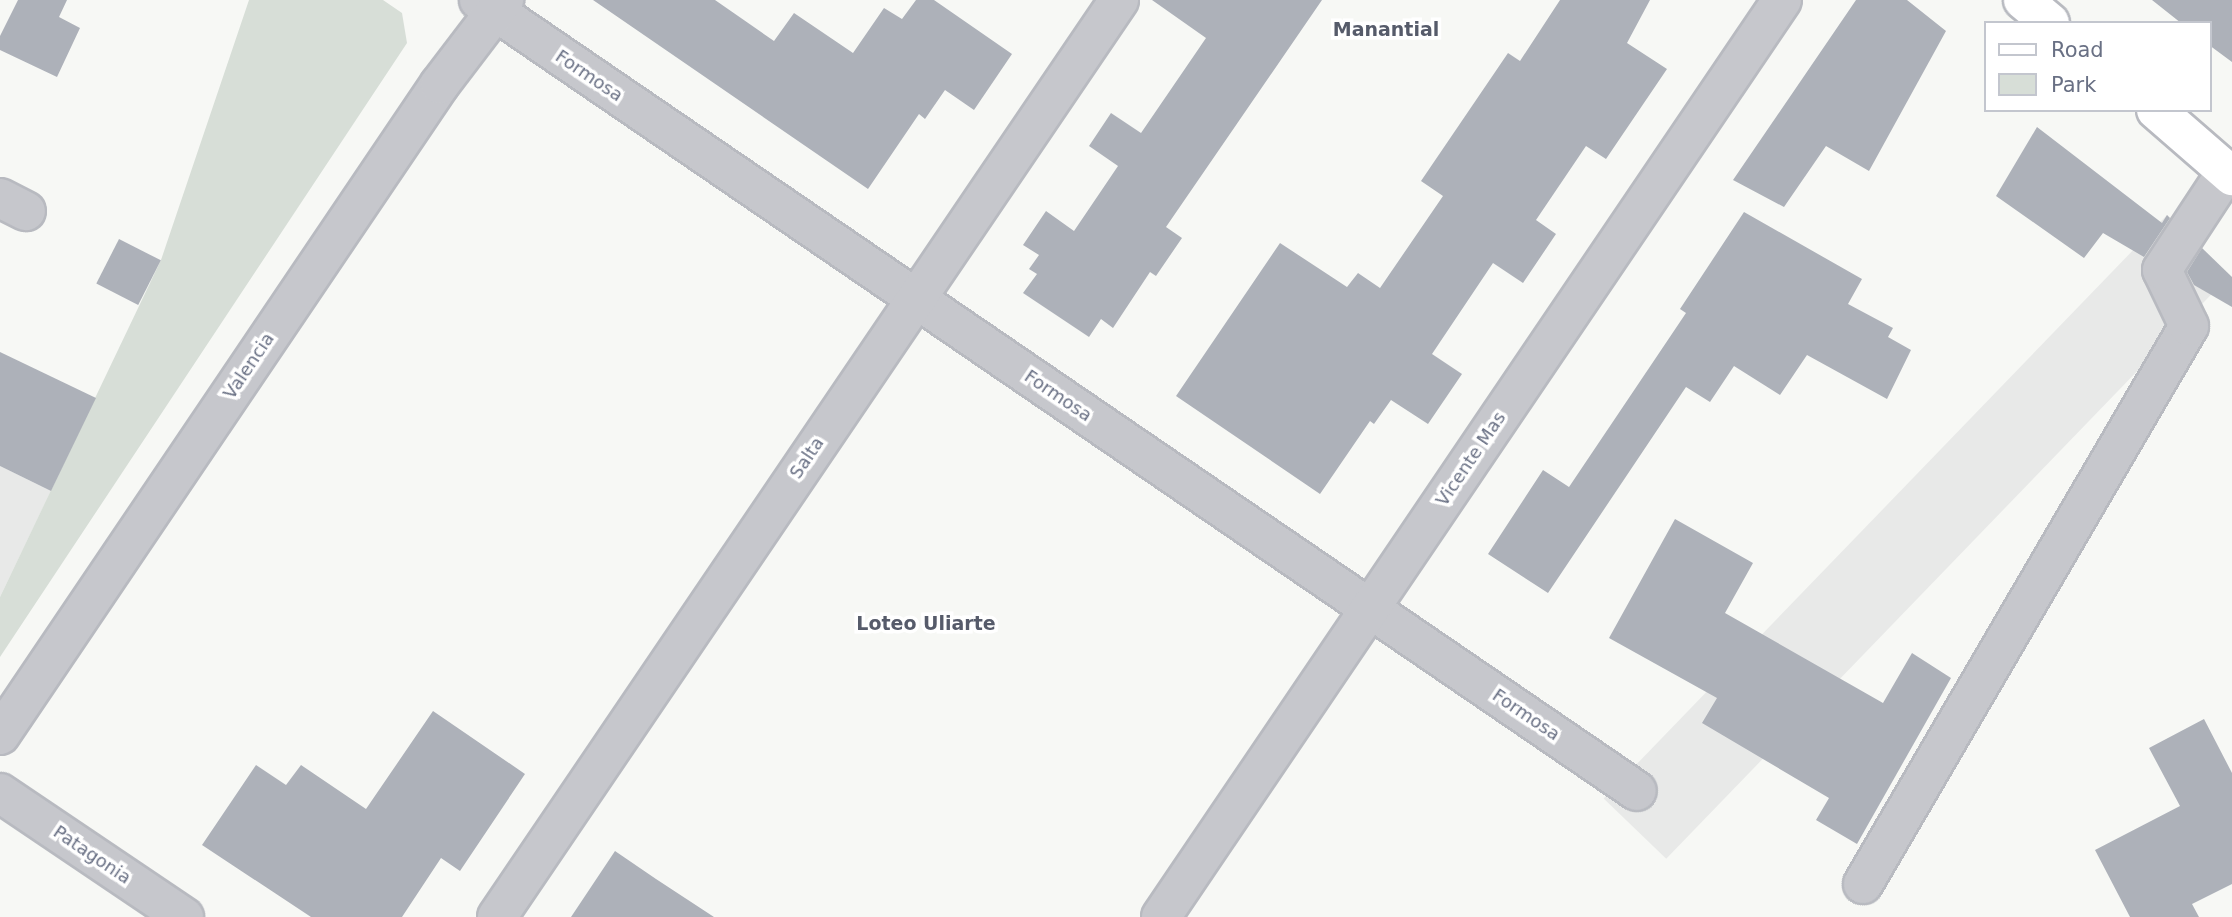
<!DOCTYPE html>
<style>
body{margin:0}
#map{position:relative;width:2232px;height:917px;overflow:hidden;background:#f7f8f5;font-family:"DejaVu Sans",sans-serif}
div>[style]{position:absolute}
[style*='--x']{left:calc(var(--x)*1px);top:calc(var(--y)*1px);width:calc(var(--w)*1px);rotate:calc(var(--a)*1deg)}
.built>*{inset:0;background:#e8e9e8;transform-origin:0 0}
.green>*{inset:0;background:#d7ded7}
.building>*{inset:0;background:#adb1b9;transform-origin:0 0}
.roads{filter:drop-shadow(2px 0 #b8bac0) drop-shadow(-2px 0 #b8bac0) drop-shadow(0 2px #b8bac0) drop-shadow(0 -2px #b8bac0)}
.minor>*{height:38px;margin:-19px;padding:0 19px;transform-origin:19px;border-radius:19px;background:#c6c7cc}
.secondary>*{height:38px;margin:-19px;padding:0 19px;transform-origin:19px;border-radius:19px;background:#fff}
span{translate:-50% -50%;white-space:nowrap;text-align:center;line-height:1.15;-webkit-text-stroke:7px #fff;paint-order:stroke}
.street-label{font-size:18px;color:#697084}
.neighbourhood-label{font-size:19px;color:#565b6a;font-weight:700}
.legend{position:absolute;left:1984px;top:21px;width:228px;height:91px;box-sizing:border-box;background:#fff;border:2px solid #c3c6ce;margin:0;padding:9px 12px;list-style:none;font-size:21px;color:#697084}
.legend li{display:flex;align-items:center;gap:14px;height:35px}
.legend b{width:35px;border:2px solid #c3c6ce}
</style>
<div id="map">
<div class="built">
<i style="left:2167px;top:215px;width:87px;height:811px;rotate:44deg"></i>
<i style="clip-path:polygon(0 466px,51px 491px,0 597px)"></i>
</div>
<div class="green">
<i style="clip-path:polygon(249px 0,383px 0,402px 13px,407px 43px,0 657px,0 597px,161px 260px)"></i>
</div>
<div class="building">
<i style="clip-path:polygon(18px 0,67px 0,59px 17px,80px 28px,57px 77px,0 50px,0 36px)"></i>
<i style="clip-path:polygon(593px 0,715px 0,774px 41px,794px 13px,853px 53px,884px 8px,902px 19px,916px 0,934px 0,1012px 54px,974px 110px,945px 90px,925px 119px,919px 114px,868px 189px)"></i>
<i style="clip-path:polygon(1152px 0,1322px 0,1166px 227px,1182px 238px,1156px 276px,1150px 272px,1113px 328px,1101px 319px,1089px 337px,1023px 293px,1037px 274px,1029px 269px,1039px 255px,1023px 245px,1046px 211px,1074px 231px,1118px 166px,1089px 146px,1111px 113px,1141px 133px,1206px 38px)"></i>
<i style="clip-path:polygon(1560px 0,1650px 0,1627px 43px,1667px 69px,1606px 159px,1586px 146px,1536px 220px,1556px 234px,1523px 283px,1493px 263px,1432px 354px,1462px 374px,1428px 424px,1391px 400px,1374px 424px,1370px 421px,1320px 494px,1176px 396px,1280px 243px,1347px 287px,1358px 273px,1380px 288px,1443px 196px,1421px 181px,1508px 53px,1520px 61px)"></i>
<i style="clip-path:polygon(1856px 0,1907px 0,1946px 31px,1869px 171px,1826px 146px,1784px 207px,1733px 180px)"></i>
<i style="clip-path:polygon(2152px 0,2232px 0,2232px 62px,2209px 45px,2209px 23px,2181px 23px)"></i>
<i style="clip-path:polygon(2037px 127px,2162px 223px,2167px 215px,2170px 218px,2144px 257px,2103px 233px,2084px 258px,1996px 196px)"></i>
<i style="clip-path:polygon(1744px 212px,1862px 279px,1848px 304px,1893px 328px,1888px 337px,1911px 350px,1887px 399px,1807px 355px,1780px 395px,1734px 366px,1710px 402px,1686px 387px,1548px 593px,1488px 554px,1543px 470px,1569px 487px,1686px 313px,1680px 309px)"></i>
<i style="left:119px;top:239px;width:47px;height:50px;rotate:27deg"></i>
<i style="clip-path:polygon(2202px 248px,2232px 277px,2232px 307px,2194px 285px,2187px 272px)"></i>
<i style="clip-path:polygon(0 352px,96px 398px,51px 491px,0 466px)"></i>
<i style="clip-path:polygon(1675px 519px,1753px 563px,1725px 613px,1883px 703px,1912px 653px,1951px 678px,1857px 844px,1816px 820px,1829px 798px,1702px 723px,1717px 698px,1609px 638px)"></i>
<i style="clip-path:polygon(433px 711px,525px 774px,460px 871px,441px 858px,402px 917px,311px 917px,202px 845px,256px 765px,286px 785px,301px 765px,366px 809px)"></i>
<i style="clip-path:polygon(2204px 719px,2232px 773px,2232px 884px,2192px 904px,2199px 917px,2130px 917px,2095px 850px,2180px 806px,2149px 748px)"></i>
<i style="clip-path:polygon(615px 851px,656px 879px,714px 917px,571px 917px)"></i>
</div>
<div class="roads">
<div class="minor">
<i style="--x:479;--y:0;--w:1402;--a:34.34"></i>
<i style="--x:0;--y:198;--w:29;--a:27"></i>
<i style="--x:0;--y:735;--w:786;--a:-55.95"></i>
<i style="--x:440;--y:84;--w:106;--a:-52.7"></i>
<i style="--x:0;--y:793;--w:222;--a:34"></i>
<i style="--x:1863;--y:884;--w:646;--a:-59.71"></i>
<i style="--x:2189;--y:326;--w:62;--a:-115.7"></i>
<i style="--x:2162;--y:270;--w:118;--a:-56.7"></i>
<i style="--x:497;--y:917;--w:1108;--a:-55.85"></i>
<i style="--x:1161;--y:917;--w:1107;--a:-55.89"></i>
</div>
<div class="secondary">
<i style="--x:2023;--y:0;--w:35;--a:40"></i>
<i style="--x:2156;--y:110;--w:101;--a:41"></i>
</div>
</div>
<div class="street-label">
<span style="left:589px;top:76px;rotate:34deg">Formosa</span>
<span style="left:249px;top:366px;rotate:-56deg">Valencia</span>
<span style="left:1058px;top:396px;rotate:34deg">Formosa</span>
<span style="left:807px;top:458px;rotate:-56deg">Salta</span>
<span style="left:1471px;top:459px;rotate:-56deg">Vicente Mas</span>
<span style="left:1526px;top:715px;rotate:34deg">Formosa</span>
<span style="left:92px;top:855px;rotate:34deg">Patagonia</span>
</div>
<div class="neighbourhood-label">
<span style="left:1386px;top:30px">Manantial</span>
<span style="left:926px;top:624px">Loteo Uliarte</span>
</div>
<ul class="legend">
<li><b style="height:9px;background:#fff"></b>Road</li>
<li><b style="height:19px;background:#d7ded7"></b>Park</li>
</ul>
</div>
